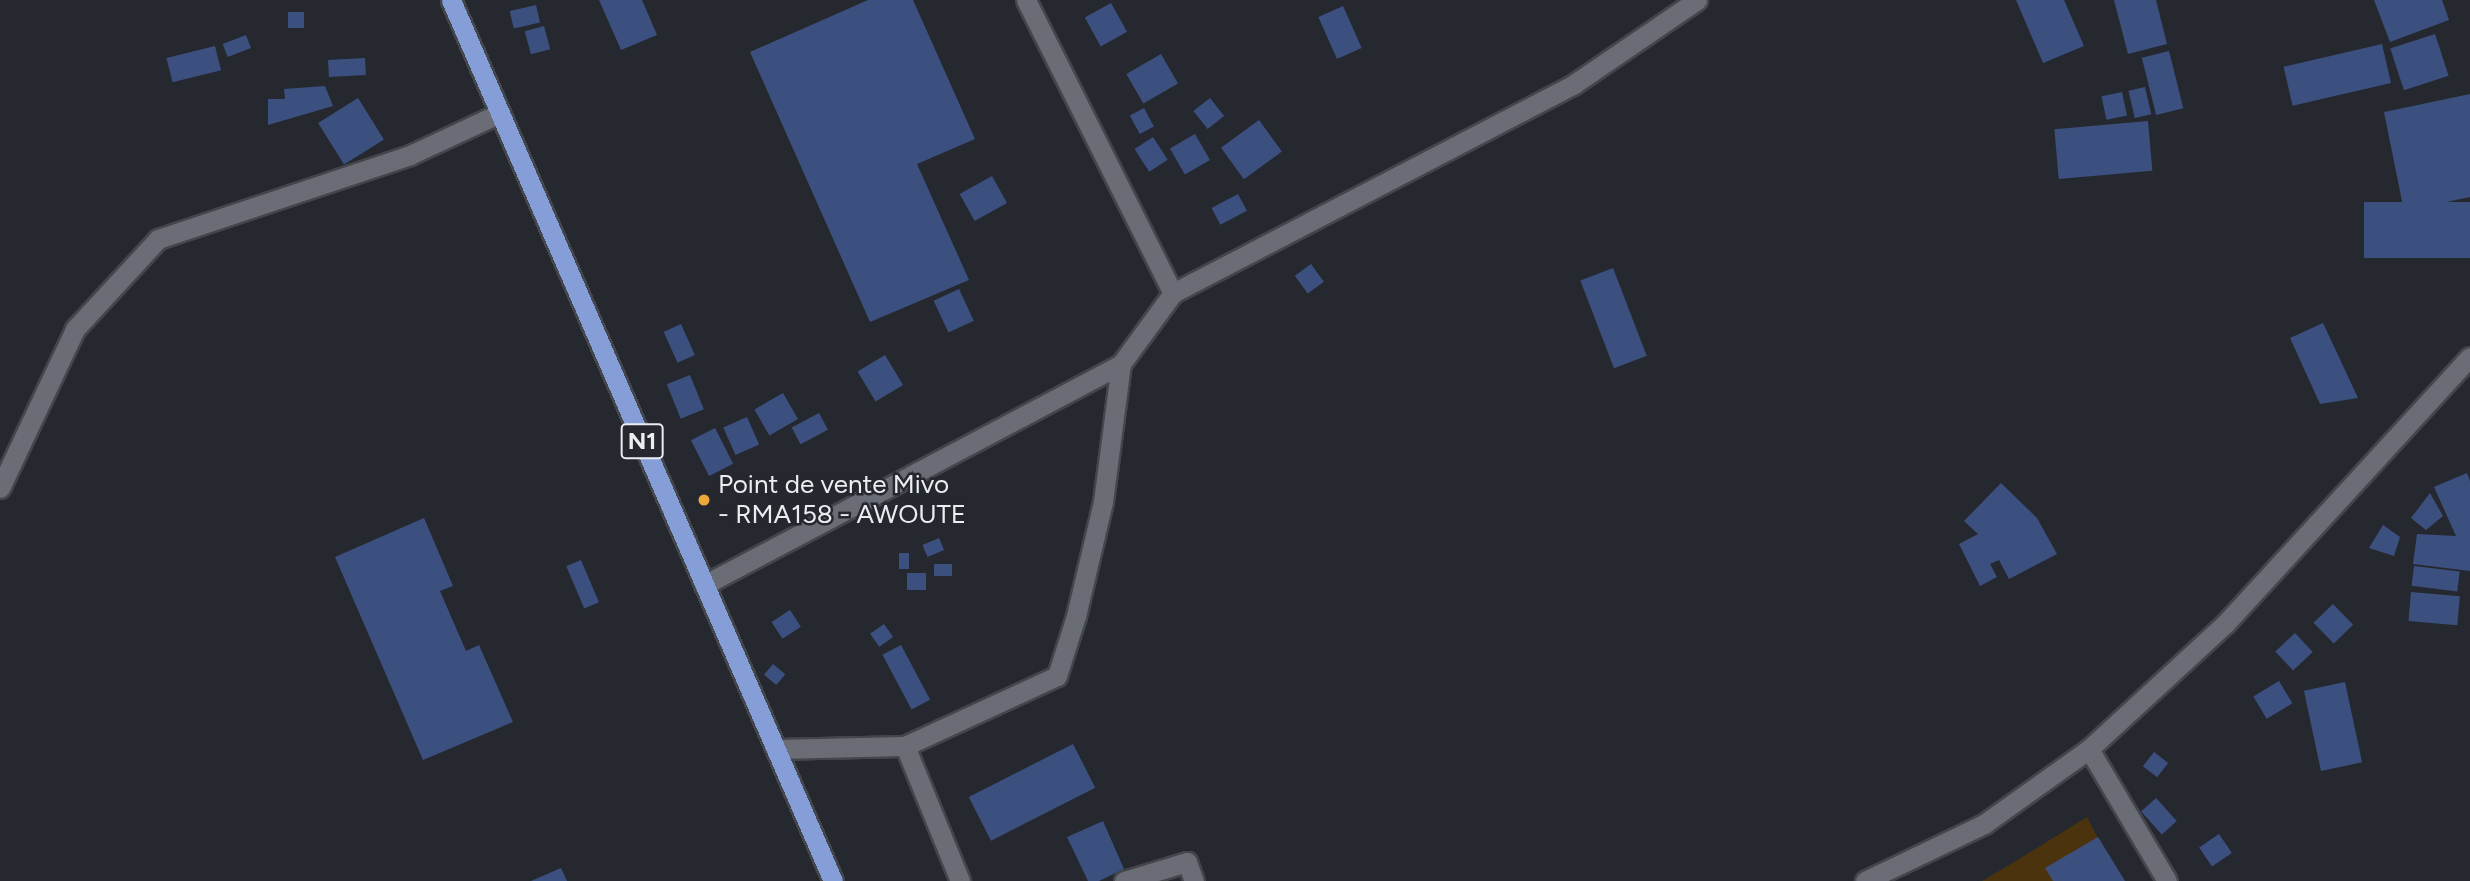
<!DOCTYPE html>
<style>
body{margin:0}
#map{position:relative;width:2470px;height:881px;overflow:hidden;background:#25282f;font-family:Figtree,sans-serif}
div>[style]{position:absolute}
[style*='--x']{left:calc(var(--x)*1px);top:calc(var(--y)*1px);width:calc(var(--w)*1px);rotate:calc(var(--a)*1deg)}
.green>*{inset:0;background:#4b330d}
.building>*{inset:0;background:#3c507f;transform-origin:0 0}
.roads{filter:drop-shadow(2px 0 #43464b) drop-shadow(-2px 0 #43464b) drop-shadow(0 2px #43464b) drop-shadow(0 -2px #43464b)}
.service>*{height:19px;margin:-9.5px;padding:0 9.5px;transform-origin:9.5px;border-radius:9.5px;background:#6a6d75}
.minor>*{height:19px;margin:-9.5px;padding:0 9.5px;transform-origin:9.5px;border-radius:9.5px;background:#6a6d75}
.trunk>*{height:19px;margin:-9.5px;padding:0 9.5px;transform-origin:9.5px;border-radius:9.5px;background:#859ed8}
.dots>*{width:19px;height:19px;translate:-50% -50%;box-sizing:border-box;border:4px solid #25282f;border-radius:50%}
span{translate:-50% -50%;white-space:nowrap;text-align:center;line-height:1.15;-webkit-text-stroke:5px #25282f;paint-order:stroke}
.shield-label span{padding:2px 5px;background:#25282f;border:2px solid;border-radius:5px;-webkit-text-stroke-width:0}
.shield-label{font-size:24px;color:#ebedf1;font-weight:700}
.poi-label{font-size:26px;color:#ebedf1}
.left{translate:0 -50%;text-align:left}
</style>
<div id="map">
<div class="green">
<i style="clip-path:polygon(2087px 817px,2120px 881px,1982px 881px,2006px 867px)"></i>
</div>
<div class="building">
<i style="clip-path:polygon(599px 0,642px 0,657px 35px,621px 50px)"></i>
<i style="clip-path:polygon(868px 0,913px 0,975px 139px,917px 164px,969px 280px,870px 322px,750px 52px)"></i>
<i style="clip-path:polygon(2016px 0,2064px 0,2084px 46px,2043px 63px)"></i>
<i style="clip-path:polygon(2114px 0,2156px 0,2167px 44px,2128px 54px)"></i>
<i style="clip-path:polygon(2374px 0,2442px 0,2449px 20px,2390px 42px)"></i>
<i style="left:1111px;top:3px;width:33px;height:30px;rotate:61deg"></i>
<i style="left:536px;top:5px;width:18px;height:27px;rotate:77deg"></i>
<i style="left:1343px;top:6px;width:46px;height:27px;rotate:66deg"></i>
<i style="left:288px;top:12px;width:16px;height:16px"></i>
<i style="left:544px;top:26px;width:24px;height:20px;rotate:75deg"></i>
<i style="left:2435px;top:34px;width:44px;height:47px;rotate:72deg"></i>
<i style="left:246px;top:35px;width:14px;height:25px;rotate:69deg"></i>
<i style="left:2382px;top:44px;width:40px;height:101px;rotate:77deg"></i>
<i style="left:215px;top:46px;width:25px;height:50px;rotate:76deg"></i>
<i style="left:2169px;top:51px;width:59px;height:28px;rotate:76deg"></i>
<i style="left:1161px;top:54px;width:34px;height:40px;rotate:60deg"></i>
<i style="left:365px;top:58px;width:17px;height:37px;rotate:87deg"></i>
<i style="clip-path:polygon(325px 86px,333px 106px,268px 125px,268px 99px,285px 99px,284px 89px)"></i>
<i style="left:2145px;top:87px;width:28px;height:17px;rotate:77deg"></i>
<i style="left:2122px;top:92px;width:24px;height:21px;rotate:78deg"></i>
<i style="clip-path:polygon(2470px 94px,2470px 197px,2404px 211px,2384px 112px)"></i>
<i style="left:358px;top:98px;width:49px;height:47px;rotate:58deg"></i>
<i style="left:1210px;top:98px;width:23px;height:21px;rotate:52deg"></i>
<i style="left:1144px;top:108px;width:21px;height:16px;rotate:62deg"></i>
<i style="left:1259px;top:120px;width:39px;height:47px;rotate:54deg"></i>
<i style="left:2148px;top:121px;width:50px;height:94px;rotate:85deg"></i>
<i style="left:1195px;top:134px;width:30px;height:29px;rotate:60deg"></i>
<i style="left:1153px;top:137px;width:27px;height:22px;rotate:57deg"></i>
<i style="left:992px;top:176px;width:31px;height:37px;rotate:61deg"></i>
<i style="left:1238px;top:194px;width:19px;height:30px;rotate:62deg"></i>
<i style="left:2470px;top:202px;width:56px;height:106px;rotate:90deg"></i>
<i style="left:1311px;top:264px;width:22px;height:20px;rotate:54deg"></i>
<i style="left:1613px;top:268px;width:94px;height:35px;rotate:69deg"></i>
<i style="left:959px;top:289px;width:35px;height:28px;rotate:65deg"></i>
<i style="clip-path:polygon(2323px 323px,2358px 398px,2320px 404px,2290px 338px)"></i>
<i style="left:681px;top:324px;width:34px;height:19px;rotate:66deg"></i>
<i style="left:885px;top:355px;width:35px;height:32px;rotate:59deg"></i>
<i style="left:690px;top:375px;width:37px;height:25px;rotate:68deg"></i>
<i style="left:783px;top:393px;width:30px;height:33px;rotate:60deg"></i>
<i style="left:819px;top:413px;width:19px;height:31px;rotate:62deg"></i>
<i style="left:747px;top:417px;width:30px;height:26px;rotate:66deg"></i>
<i style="left:715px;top:428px;width:40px;height:27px;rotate:63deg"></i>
<i style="clip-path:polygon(2467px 473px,2470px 481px,2470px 571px,2413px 564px,2417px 534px,2456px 536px,2434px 487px)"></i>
<i style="clip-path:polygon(2001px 483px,2037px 518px,2057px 554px,2009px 579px,1999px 560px,1990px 564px,1997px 577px,1980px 586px,1959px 544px,1978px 534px,1964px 521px)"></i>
<i style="clip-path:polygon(2430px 493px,2443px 516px,2426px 530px,2411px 518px)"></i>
<i style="clip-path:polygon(424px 518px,453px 586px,440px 591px,466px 651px,479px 645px,513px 722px,423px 760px,335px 557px)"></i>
<i style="clip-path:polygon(2383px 525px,2400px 537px,2394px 556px,2369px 548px)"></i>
<i style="left:939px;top:538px;width:13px;height:18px;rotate:67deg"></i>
<i style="left:899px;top:553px;width:10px;height:16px"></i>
<i style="left:581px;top:560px;width:46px;height:16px;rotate:67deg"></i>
<i style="left:934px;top:564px;width:18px;height:12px"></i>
<i style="left:2414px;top:566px;width:46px;height:20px;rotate:7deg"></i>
<i style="left:907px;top:573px;width:19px;height:17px"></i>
<i style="left:2411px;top:592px;width:49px;height:29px;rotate:5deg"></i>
<i style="left:2333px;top:604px;width:29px;height:27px;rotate:46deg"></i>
<i style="left:790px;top:610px;width:20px;height:22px;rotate:57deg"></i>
<i style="left:884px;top:624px;width:16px;height:17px;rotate:55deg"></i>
<i style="left:2295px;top:633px;width:26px;height:27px;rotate:47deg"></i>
<i style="left:901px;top:645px;width:62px;height:21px;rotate:62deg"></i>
<i style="left:773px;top:664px;width:16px;height:14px;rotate:40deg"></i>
<i style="left:2279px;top:681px;width:26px;height:30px;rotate:59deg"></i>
<i style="left:2345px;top:682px;width:82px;height:42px;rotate:78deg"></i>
<i style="left:1073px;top:744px;width:49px;height:117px;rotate:63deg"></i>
<i style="left:2154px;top:752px;width:18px;height:18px;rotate:38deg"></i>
<i style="left:2156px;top:798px;width:31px;height:20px;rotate:48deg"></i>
<i style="clip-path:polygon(1103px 821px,1124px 869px,1099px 881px,1088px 881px,1067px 837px)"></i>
<i style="left:2219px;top:834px;width:23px;height:24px;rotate:56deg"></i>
<i style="clip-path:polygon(2098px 837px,2125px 881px,2053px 881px,2045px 868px)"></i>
<i style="clip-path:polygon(561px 868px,567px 881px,531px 881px)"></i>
</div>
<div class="roads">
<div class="service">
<i style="--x:0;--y:488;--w:176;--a:-64.7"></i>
<i style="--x:75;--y:329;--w:122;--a:-47.3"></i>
<i style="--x:158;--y:239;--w:266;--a:-18.4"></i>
<i style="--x:410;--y:155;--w:99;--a:-25"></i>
<i style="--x:905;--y:746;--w:167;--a:-24.7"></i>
<i style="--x:1057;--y:676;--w:63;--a:-72.4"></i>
<i style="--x:1076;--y:616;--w:117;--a:-76.7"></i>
<i style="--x:1103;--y:502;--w:139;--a:-82.6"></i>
<i style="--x:776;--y:749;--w:129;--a:-1.3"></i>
<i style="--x:905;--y:746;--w:146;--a:67.8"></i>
<i style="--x:1124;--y:881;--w:66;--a:-16.8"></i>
<i style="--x:1187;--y:862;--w:20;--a:70"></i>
</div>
<div class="minor">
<i style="--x:1026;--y:0;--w:328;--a:63.4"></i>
<i style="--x:704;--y:585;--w:472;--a:-27.9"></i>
<i style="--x:1121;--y:364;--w:88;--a:-53.8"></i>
<i style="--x:1173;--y:293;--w:452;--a:-27.5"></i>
<i style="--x:1574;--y:84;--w:149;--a:-34.3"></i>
<i style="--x:2089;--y:749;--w:153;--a:59.4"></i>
<i style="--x:1865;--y:881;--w:132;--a:-25.6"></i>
<i style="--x:1984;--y:824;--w:129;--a:-35.5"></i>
<i style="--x:2089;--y:749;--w:185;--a:-42.6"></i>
<i style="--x:2225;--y:624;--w:362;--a:-47.5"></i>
</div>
<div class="trunk">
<i style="--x:451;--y:0;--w:960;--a:66.56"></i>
</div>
</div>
<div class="dots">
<i style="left:704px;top:500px;background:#eda83b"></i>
</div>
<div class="shield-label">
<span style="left:642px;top:441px">N1</span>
</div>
<div class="poi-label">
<span class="left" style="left:718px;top:500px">Point de vente Mivo<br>- RMA158 - AWOUTE</span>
</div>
</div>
